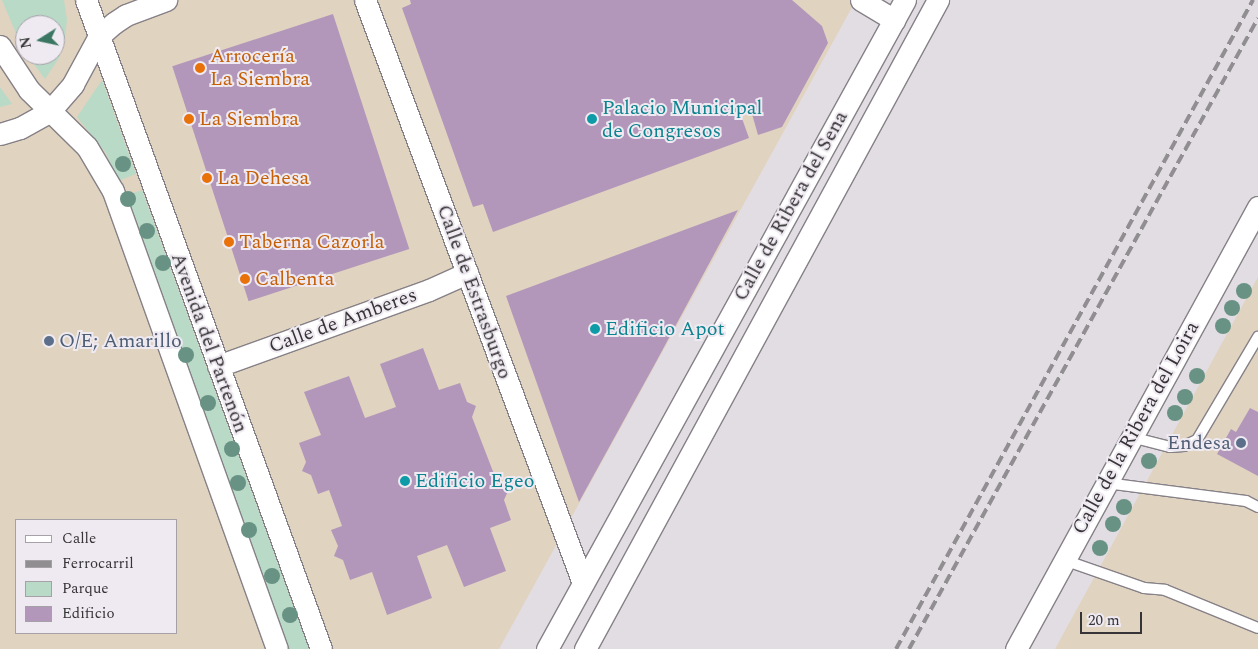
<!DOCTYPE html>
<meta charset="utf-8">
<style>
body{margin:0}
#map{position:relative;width:1258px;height:649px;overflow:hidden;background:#e2dde3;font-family:Spectral,serif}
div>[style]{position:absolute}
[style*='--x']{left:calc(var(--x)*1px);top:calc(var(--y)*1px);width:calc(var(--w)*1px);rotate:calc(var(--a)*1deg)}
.commercial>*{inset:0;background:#e0d3c0}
.green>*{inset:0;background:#b9dac7;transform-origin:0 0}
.building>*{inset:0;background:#b297ba;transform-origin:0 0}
.roads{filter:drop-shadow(1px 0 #868187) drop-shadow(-1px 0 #868187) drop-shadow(0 1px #868187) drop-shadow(0 -1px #868187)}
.service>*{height:10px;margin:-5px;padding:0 5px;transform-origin:5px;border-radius:5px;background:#fff}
.minor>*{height:21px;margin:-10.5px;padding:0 10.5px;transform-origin:10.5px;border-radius:10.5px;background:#fff}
.rail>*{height:4px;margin-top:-2px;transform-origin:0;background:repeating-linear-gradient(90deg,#918e92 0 10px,transparent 0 15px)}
.trees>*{width:16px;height:16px;margin:-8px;border-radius:50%;background:#689284}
.dots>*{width:14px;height:14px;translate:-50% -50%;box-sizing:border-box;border:2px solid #efeaf1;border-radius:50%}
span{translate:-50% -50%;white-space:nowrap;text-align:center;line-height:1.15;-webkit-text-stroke:4px #efeaf1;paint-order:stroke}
.food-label{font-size:20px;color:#c56008}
.left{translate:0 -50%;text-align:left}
.culture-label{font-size:20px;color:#0d838f}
.street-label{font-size:20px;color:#363437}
.service-label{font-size:20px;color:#4e5e75}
.right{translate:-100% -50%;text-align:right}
.legend{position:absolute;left:15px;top:519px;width:162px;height:115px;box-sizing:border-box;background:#efeaf1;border:1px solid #a5a1a7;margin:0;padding:6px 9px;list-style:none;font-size:15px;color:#363437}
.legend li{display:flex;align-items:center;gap:10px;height:25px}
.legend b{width:25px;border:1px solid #a5a1a7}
.north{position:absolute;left:15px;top:15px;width:50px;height:50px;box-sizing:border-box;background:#efeaf1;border:1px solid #a5a1a7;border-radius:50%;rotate:260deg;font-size:14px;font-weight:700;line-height:20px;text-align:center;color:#363437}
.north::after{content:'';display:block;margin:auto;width:18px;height:22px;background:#3a7661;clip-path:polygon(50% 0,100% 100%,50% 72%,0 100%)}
.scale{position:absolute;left:1080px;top:612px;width:62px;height:22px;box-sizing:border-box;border:2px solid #363437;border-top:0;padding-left:6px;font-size:15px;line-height:18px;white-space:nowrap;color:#363437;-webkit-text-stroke:4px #efeaf1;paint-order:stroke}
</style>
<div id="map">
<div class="commercial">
<i style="clip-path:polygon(evenodd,0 0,856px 0,499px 649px,0 649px,0 0,25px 25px,55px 25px,55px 55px,25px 55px,25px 25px,0 0,16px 520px,176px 520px,176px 633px,16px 633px,16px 520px)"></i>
<i style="clip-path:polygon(1258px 277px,1258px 649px,1055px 649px,1107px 554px)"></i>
</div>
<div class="green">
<i style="clip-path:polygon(2px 0,64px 0,67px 20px,64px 46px,59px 58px,45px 79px,33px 63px,61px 54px,55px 25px,25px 25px,25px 36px,18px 38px)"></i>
<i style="clip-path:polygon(102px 80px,136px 174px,118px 181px,106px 153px,77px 117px)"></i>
<i style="clip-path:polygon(0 87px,12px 104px,0 107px)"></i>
<i style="left:142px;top:190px;width:488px;height:19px;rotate:70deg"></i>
</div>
<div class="building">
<i style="clip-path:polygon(410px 0,792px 0,822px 26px,828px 43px,782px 127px,758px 135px,750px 107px,739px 110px,749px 138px,493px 232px,483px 204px,473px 207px,402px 8px,411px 4px)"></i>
<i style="left:333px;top:14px;width:247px;height:169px;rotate:72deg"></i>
<i style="clip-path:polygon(738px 210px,656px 362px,579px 502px,506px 296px)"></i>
<i style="clip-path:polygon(423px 348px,439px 390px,460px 383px,467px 402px,476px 406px,472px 417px,499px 487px,508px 491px,504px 500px,511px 520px,490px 528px,506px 571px,464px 587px,447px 545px,417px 556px,432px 598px,387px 615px,372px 572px,350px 580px,343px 560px,334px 556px,338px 546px,331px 530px,342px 526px,329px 490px,318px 494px,311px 475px,302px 471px,306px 462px,299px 443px,321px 435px,304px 392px,349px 376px,365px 418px,396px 407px,380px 364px)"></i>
<i style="clip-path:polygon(1250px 408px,1258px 412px,1258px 476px,1217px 454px,1231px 429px,1236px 432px)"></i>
</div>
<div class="roads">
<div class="service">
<i style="--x:1131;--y:437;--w:40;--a:14.4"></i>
<i style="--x:1170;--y:447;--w:14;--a:-4"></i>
<i style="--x:1184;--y:446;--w:14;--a:-25"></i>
<i style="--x:1197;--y:440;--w:120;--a:-59.4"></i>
<i style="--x:1106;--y:483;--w:141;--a:7.3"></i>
<i style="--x:1246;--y:501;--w:13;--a:27"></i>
<i style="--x:1064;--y:560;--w:85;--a:19.3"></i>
<i style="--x:1144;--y:588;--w:21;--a:5"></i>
<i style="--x:1165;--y:590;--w:100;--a:22.2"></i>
</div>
<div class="minor">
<i style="--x:86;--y:0;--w:690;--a:70.09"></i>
<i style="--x:365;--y:0;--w:622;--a:69.5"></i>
<i style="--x:861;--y:0;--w:39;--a:31"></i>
<i style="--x:0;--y:46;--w:53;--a:56.6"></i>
<i style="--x:29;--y:90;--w:81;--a:44.5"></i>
<i style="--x:87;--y:147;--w:51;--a:59.4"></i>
<i style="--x:113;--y:191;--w:486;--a:70.3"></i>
<i style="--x:0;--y:134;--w:21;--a:-17"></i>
<i style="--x:20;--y:128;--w:33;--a:-29"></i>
<i style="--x:49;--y:112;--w:37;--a:-49"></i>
<i style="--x:73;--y:84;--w:55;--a:-61.6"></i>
<i style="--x:99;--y:36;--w:20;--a:-41"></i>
<i style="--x:114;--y:23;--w:14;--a:-34"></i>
<i style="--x:126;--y:15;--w:43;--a:-20.6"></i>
<i style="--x:218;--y:366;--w:224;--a:-19.8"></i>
<i style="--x:429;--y:290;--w:42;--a:-24.1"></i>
<i style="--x:547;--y:649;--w:741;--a:-61.12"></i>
<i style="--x:585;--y:649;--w:739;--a:-61.46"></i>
<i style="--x:1016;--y:649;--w:504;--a:-61.3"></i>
</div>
</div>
<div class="rail">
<i style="--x:896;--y:649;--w:741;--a:-61.19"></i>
<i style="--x:909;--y:649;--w:721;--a:-61.05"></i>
</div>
<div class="trees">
<i style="left:123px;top:164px"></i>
<i style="left:128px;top:199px"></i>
<i style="left:147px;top:231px"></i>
<i style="left:163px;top:263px"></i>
<i style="left:1244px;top:291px"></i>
<i style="left:1232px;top:308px"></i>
<i style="left:1223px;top:326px"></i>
<i style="left:186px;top:355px"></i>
<i style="left:1197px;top:376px"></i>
<i style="left:1185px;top:397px"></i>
<i style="left:208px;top:403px"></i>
<i style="left:1175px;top:413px"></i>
<i style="left:232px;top:449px"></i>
<i style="left:1149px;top:461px"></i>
<i style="left:238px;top:483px"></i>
<i style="left:1124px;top:507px"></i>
<i style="left:1113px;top:524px"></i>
<i style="left:249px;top:530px"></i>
<i style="left:1100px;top:548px"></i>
<i style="left:272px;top:576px"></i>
<i style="left:290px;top:615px"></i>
</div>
<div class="dots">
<i style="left:200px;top:68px;background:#e8710a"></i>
<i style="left:189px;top:119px;background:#e8710a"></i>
<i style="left:592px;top:119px;background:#0f9aa8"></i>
<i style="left:207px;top:178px;background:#e8710a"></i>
<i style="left:229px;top:242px;background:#e8710a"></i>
<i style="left:245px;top:279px;background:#e8710a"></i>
<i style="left:595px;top:329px;background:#0f9aa8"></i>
<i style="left:49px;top:341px;background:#5c6f8a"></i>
<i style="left:1241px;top:443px;background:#5c6f8a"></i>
<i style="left:405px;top:481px;background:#0f9aa8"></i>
</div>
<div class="food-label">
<span class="left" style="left:210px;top:68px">Arrocería<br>La Siembra</span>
<span class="left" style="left:199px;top:119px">La Siembra</span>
<span class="left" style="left:217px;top:178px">La Dehesa</span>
<span class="left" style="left:239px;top:242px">Taberna Cazorla</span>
<span class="left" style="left:255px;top:279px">Calbenta</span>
</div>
<div class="culture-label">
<span class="left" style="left:602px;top:120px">Palacio Municipal<br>de Congresos</span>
<span class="left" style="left:605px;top:329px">Edificio Apot</span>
<span class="left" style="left:415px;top:481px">Edificio Egeo</span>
</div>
<div class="street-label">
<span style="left:791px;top:206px;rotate:-61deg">Calle de Ribera del Sena</span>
<span style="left:474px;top:292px;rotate:70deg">Calle de Estrasburgo</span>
<span style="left:343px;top:321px;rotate:-20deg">Calle de Amberes</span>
<span style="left:209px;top:343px;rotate:70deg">Avenida del Partenón</span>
<span style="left:1136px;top:428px;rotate:-61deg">Calle de la Ribera del Loira</span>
</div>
<div class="service-label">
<span class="left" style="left:59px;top:341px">O/E; Amarillo</span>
<span class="right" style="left:1231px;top:443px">Endesa</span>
</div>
<ul class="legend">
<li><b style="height:6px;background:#fff"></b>Calle</li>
<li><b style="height:6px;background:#918e92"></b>Ferrocarril</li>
<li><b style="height:14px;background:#b9dac7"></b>Parque</li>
<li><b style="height:14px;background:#b297ba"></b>Edificio</li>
</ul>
<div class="north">N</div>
<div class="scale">20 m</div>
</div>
